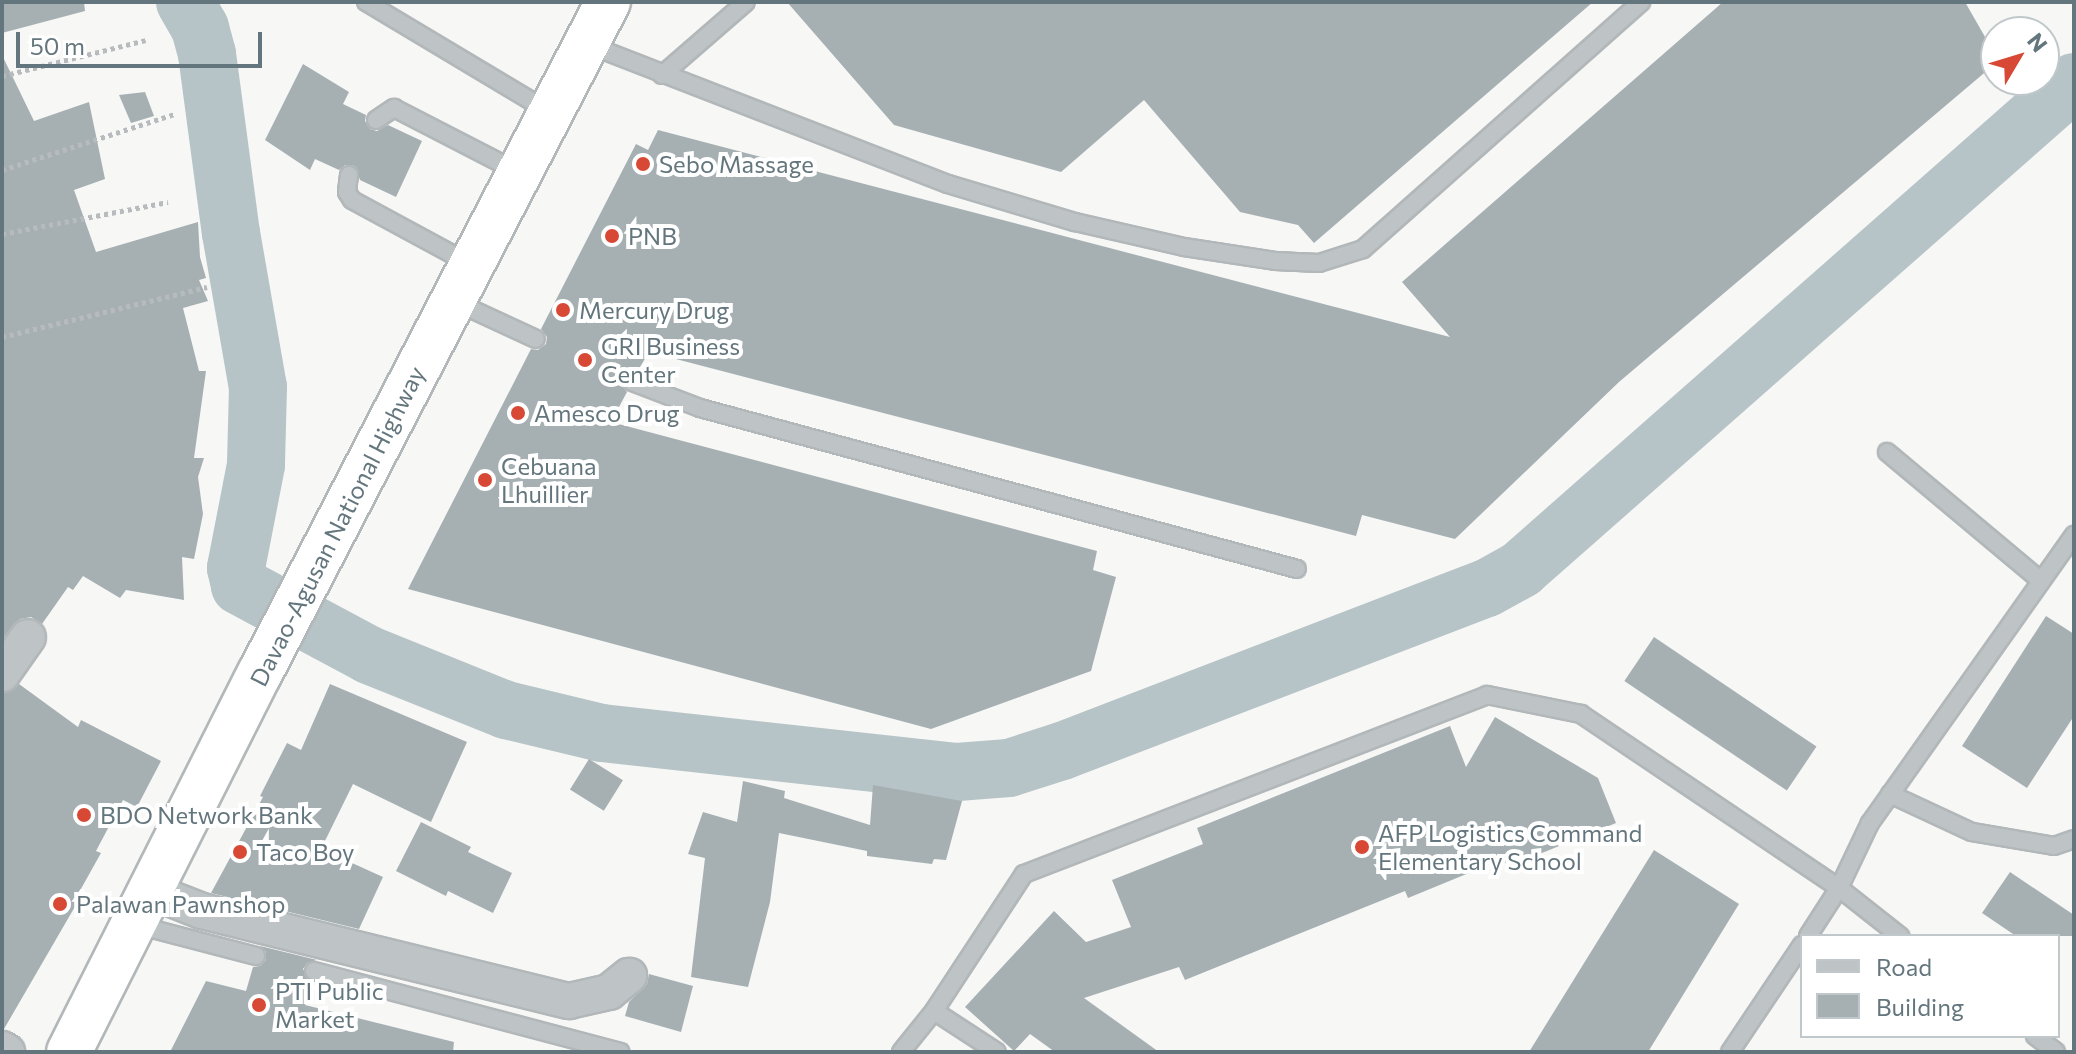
<!DOCTYPE html>
<style>
body{margin:0}
#map{position:relative;width:2076px;height:1054px;overflow:hidden;background:#f7f7f5;font-family:Commissioner,sans-serif}
div>[style]{position:absolute}
[style*='--x']{left:calc(var(--x)*1px);top:calc(var(--y)*1px);width:calc(var(--w)*1px);rotate:calc(var(--a)*1deg)}
.river>*{height:58px;margin:-29px;padding:0 29px;transform-origin:29px;border-radius:29px;background:#b7c4c7}
.building>*{inset:0;background:#a6b0b3;transform-origin:0 0}
.path>*{height:5px;margin-top:-2.5px;transform-origin:0;background:repeating-linear-gradient(90deg,#b7bbbd 0 4px,transparent 0 8px)}
.roads{filter:drop-shadow(2px 0 #b2b7b9) drop-shadow(-2px 0 #b2b7b9) drop-shadow(0 2px #b2b7b9) drop-shadow(0 -2px #b2b7b9)}
.lane>*{height:16px;margin:-8px;padding:0 8px;transform-origin:8px;border-radius:8px;background:#bec4c6}
.street>*{height:34px;margin:-17px;padding:0 17px;transform-origin:17px;border-radius:17px;background:#bec4c6}
.highway>*{height:44px;margin:-22px;padding:0 22px;transform-origin:22px;border-radius:22px;background:#fff}
.dots>*{width:22px;height:22px;translate:-50% -50%;box-sizing:border-box;border:4px solid #fff;border-radius:50%}
span{translate:-50% -50%;white-space:nowrap;text-align:center;line-height:1.15;-webkit-text-stroke:8px #fff;paint-order:stroke}
.poi-label{font-size:24px;color:#64767d}
.left{translate:0 -50%;text-align:left}
.street-label{font-size:24px;color:#64767d}
.frame{position:absolute;inset:0;border:4px solid #64767d;pointer-events:none}
.legend{position:absolute;left:1800px;top:934px;width:260px;height:104px;box-sizing:border-box;background:#fff;border:2px solid #c1c8cb;margin:0;padding:10px 14px;list-style:none;font-size:24px;color:#64767d}
.legend li{display:flex;align-items:center;gap:16px;height:40px}
.legend b{width:40px;border:2px solid #c1c8cb}
.north{position:absolute;left:1980px;top:16px;width:80px;height:80px;box-sizing:border-box;background:#fff;border:2px solid #c1c8cb;border-radius:50%;rotate:52deg;font-size:22px;font-weight:700;line-height:32px;text-align:center;color:#64767d}
.north::after{content:'';display:block;margin:auto;width:28px;height:36px;background:#d74835;clip-path:polygon(50% 0,100% 100%,50% 72%,0 100%)}
.scale{position:absolute;left:16px;top:32px;width:246px;height:36px;box-sizing:border-box;border:4px solid #64767d;border-top:0;padding-left:10px;font-size:24px;line-height:28px;white-space:nowrap;color:#64767d;-webkit-text-stroke:6px #fff;paint-order:stroke}
</style>
<div id="map">
<div class="river">
<i style="--x:185;--y:2;--w:30;--a:60"></i>
<i style="--x:200;--y:28;--w:27;--a:75"></i>
<i style="--x:207;--y:54;--w:181;--a:82.4"></i>
<i style="--x:231;--y:233;--w:156;--a:80.1"></i>
<i style="--x:258;--y:387;--w:78;--a:91.5"></i>
<i style="--x:256;--y:465;--w:105;--a:101"></i>
<i style="--x:236;--y:568;--w:18;--a:77"></i>
<i style="--x:240;--y:586;--w:146;--a:28.1"></i>
<i style="--x:369;--y:655;--w:148;--a:21.9"></i>
<i style="--x:506;--y:710;--w:99;--a:13.5"></i>
<i style="--x:602;--y:733;--w:357;--a:6.3"></i>
<i style="--x:957;--y:772;--w:52;--a:-4.4"></i>
<i style="--x:1009;--y:768;--w:56;--a:-17.8"></i>
<i style="--x:1062;--y:751;--w:455;--a:-21"></i>
<i style="--x:1487;--y:588;--w:39;--a:-29"></i>
<i style="--x:1521;--y:569;--w:737;--a:-41.37"></i>
</div>
<div class="building">
<i style="clip-path:polygon(2px 2px,84px 2px,85px 11px,2px 33px)"></i>
<i style="clip-path:polygon(787px 2px,1593px 2px,1314px 243px,1298px 225px,1240px 212px,1144px 100px,1061px 172px,894px 125px)"></i>
<i style="clip-path:polygon(1723px 2px,1965px 2px,1996px 56px,1996px 63px,1619px 382px,1455px 539px,1362px 515px,1356px 536px,649px 352px,637px 372px,630px 371px,622px 377px,621px 384px,627px 392px,611px 422px,1097px 551px,1093px 570px,1116px 577px,1091px 671px,931px 729px,408px 589px,531px 349px,538px 350px,546px 344px,547px 337px,541px 329px,636px 144px,648px 150px,658px 130px,1450px 337px,1402px 282px)"></i>
<i style="clip-path:polygon(2px 55px,34px 121px,89px 102px,105px 179px,74px 190px,96px 252px,198px 222px,200px 257px,206px 278px,199px 280px,208px 301px,183px 308px,199px 371px,206px 371px,194px 458px,204px 458px,198px 477px,203px 514px,194px 559px,182px 557px,184px 600px,126px 590px,120px 598px,83px 576px,73px 590px,68px 587px,42px 624px,31px 617px,20px 619px,2px 639px)"></i>
<i style="clip-path:polygon(303px 64px,349px 92px,343px 104px,366px 115px,365px 121px,370px 129px,377px 131px,388px 125px,422px 141px,396px 197px,360px 180px,355px 166px,345px 165px,339px 170px,315px 159px,310px 170px,265px 140px)"></i>
<i style="clip-path:polygon(145px 92px,154px 116px,131px 123px,119px 95px)"></i>
<i style="clip-path:polygon(2046px 616px,2074px 634px,2074px 716px,2027px 788px,1962px 746px)"></i>
<i style="left:1654px;top:637px;width:196px;height:53px;rotate:34deg"></i>
<i style="clip-path:polygon(19px 684px,78px 727px,81px 720px,161px 761px,137px 807px,123px 800px,96px 851px,101px 853px,77px 896px,80px 898px,4px 1029px,2px 694px)"></i>
<i style="clip-path:polygon(330px 684px,467px 742px,431px 822px,353px 784px,321px 849px,383px 877px,359px 929px,211px 893px,263px 797px,260px 796px,287px 743px,301px 750px)"></i>
<i style="clip-path:polygon(1495px 717px,1598px 778px,1616px 823px,1507px 867px,1503px 859px,1408px 898px,1405px 891px,1185px 980px,1179px 967px,1084px 998px,1159px 1052px,1055px 1052px,1030px 1034px,1014px 1051px,965px 1007px,1054px 911px,1086px 942px,1131px 927px,1112px 880px,1203px 844px,1197px 828px,1450px 726px,1466px 767px)"></i>
<i style="left:589px;top:759px;width:40px;height:36px;rotate:32deg"></i>
<i style="clip-path:polygon(743px 781px,785px 791px,784px 798px,870px 825px,873px 785px,962px 801px,946px 860px,934px 859px,932px 864px,867px 856px,867px 851px,779px 833px,770px 902px,748px 987px,691px 977px,705px 858px,688px 854px,703px 812px,737px 822px)"></i>
<i style="clip-path:polygon(421px 822px,471px 847px,468px 852px,512px 873px,493px 913px,448px 891px,446px 896px,396px 871px)"></i>
<i style="clip-path:polygon(1654px 850px,1739px 904px,1648px 1052px,1529px 1052px)"></i>
<i style="clip-path:polygon(2010px 872px,2074px 915px,2074px 936px,2016px 936px,1982px 913px)"></i>
<i style="clip-path:polygon(260px 946px,317px 960px,307px 963px,303px 969px,311px 982px,305px 1005px,454px 1042px,453px 1052px,170px 1052px,206px 981px,246px 991px,253px 967px,260px 966px,266px 960px,266px 952px)"></i>
<i style="clip-path:polygon(649px 974px,693px 986px,681px 1032px,625px 1016px,629px 1002px,647px 984px)"></i>
</div>
<div class="path">
<i style="--x:2;--y:76;--w:148;--a:-14"></i>
<i style="--x:2;--y:170;--w:181;--a:-18"></i>
<i style="--x:2;--y:234;--w:169;--a:-10.9"></i>
<i style="--x:2;--y:337;--w:211;--a:-13.7"></i>
</div>
<div class="roads">
<div class="lane">
<i style="--x:366;--y:2;--w:214;--a:30.9"></i>
<i style="--x:587;--y:44;--w:387;--a:21.2"></i>
<i style="--x:948;--y:184;--w:133;--a:16.7"></i>
<i style="--x:1075;--y:222;--w:112;--a:12.9"></i>
<i style="--x:1184;--y:247;--w:92;--a:8.7"></i>
<i style="--x:1275;--y:261;--w:44;--a:2.6"></i>
<i style="--x:1319;--y:263;--w:46;--a:-17.7"></i>
<i style="--x:1363;--y:249;--w:372;--a:-41.6"></i>
<i style="--x:662;--y:75;--w:111;--a:-41"></i>
<i style="--x:376;--y:120;--w:22;--a:-34"></i>
<i style="--x:394;--y:108;--w:140;--a:27.3"></i>
<i style="--x:349;--y:175;--w:17;--a:97"></i>
<i style="--x:347;--y:192;--w:9;--a:58"></i>
<i style="--x:352;--y:200;--w:136;--a:28.4"></i>
<i style="--x:454;--y:301;--w:90;--a:24.9"></i>
<i style="--x:632;--y:382;--w:73;--a:20.9"></i>
<i style="--x:700;--y:408;--w:618;--a:15.09"></i>
<i style="--x:1887;--y:452;--w:199;--a:39.9"></i>
<i style="--x:1890;--y:794;--w:90;--a:24.9"></i>
<i style="--x:1972;--y:832;--w:83;--a:9.7"></i>
<i style="--x:2054;--y:846;--w:21;--a:-19"></i>
<i style="--x:137;--y:925;--w:123;--a:14.6"></i>
<i style="--x:1808;--y:936;--w:57;--a:-57.1"></i>
<i style="--x:1839;--y:888;--w:72;--a:-64.5"></i>
<i style="--x:1870;--y:823;--w:353;--a:-54.7"></i>
<i style="--x:314;--y:971;--w:317;--a:14.8"></i>
<i style="--x:934;--y:1011;--w:75;--a:33.1"></i>
<i style="--x:2035;--y:1036;--w:26;--a:37"></i>
<i style="--x:901;--y:1052;--w:53;--a:-51.2"></i>
<i style="--x:934;--y:1011;--w:164;--a:-56.7"></i>
<i style="--x:1024;--y:874;--w:496;--a:-21.1"></i>
<i style="--x:1487;--y:695;--w:96;--a:11.4"></i>
<i style="--x:1581;--y:714;--w:311;--a:34"></i>
<i style="--x:1839;--y:888;--w:78;--a:38.2"></i>
<i style="--x:1730;--y:1052;--w:129;--a:-56.1"></i>
</div>
<div class="street">
<i style="--x:2;--y:674;--w:45;--a:-54.9"></i>
<i style="--x:151;--y:891;--w:55;--a:21.4"></i>
<i style="--x:202;--y:911;--w:378;--a:13.8"></i>
<i style="--x:569;--y:1001;--w:41;--a:-12.7"></i>
<i style="--x:609;--y:992;--w:26;--a:-39"></i>
<i style="--x:2;--y:1049;--w:6;--a:31"></i>
</div>
<div class="highway">
<i style="--x:69;--y:1052;--w:424;--a:-63.3"></i>
<i style="--x:260;--y:673;--w:756;--a:-62.59"></i>
</div>
</div>
<div class="dots">
<i style="left:643px;top:164px;background:#d74835"></i>
<i style="left:612px;top:236px;background:#d74835"></i>
<i style="left:563px;top:310px;background:#d74835"></i>
<i style="left:585px;top:360px;background:#d74835"></i>
<i style="left:518px;top:413px;background:#d74835"></i>
<i style="left:485px;top:480px;background:#d74835"></i>
<i style="left:84px;top:815px;background:#d74835"></i>
<i style="left:1362px;top:847px;background:#d74835"></i>
<i style="left:240px;top:852px;background:#d74835"></i>
<i style="left:60px;top:904px;background:#d74835"></i>
<i style="left:259px;top:1005px;background:#d74835"></i>
</div>
<div class="poi-label">
<span class="left" style="left:659px;top:164px">Sebo Massage</span>
<span class="left" style="left:628px;top:236px">PNB</span>
<span class="left" style="left:579px;top:310px">Mercury Drug</span>
<span class="left" style="left:601px;top:360px">GRI Business<br>Center</span>
<span class="left" style="left:534px;top:413px">Amesco Drug</span>
<span class="left" style="left:501px;top:480px">Cebuana<br>Lhuillier</span>
<span class="left" style="left:100px;top:815px">BDO Network Bank</span>
<span class="left" style="left:1378px;top:847px">AFP Logistics Command<br>Elementary School</span>
<span class="left" style="left:256px;top:852px">Taco Boy</span>
<span class="left" style="left:76px;top:904px">Palawan Pawnshop</span>
<span class="left" style="left:275px;top:1005px">PTI Public<br>Market</span>
</div>
<div class="street-label">
<span style="left:337px;top:526px;rotate:-63deg">Davao-Agusan National Highway</span>
</div>
<div class="frame"></div>
<ul class="legend">
<li><b style="height:10px;background:#bec4c6"></b>Road</li>
<li><b style="height:22px;background:#a6b0b3"></b>Building</li>
</ul>
<div class="north">N</div>
<div class="scale">50 m</div>
</div>
